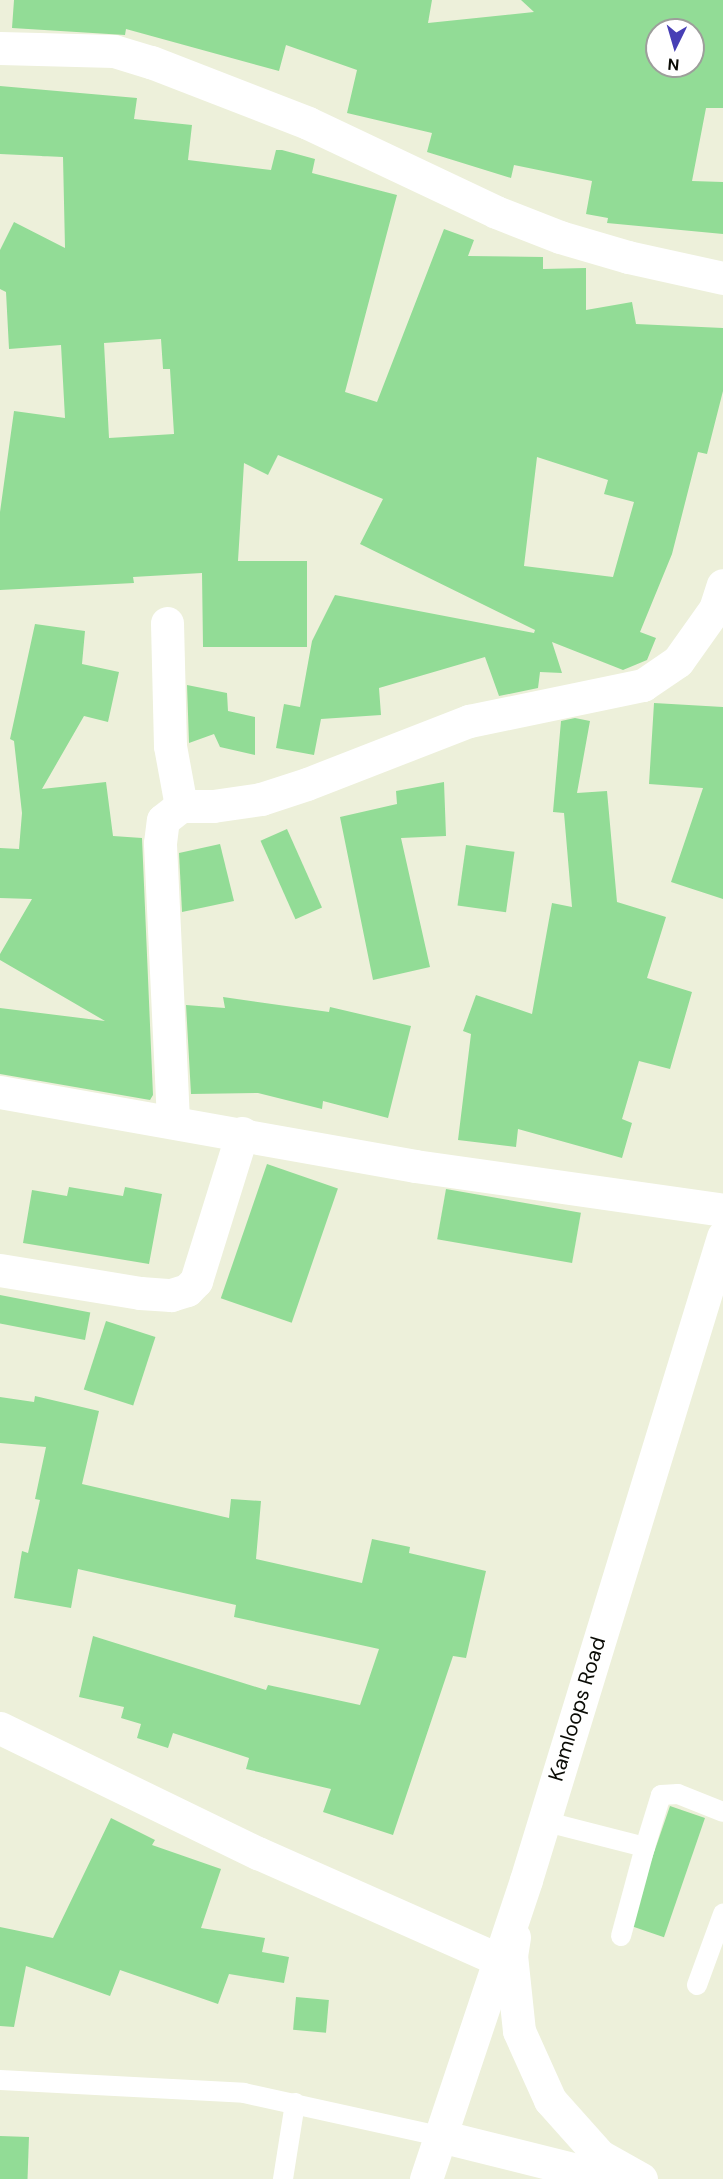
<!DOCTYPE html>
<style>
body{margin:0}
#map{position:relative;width:723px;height:2179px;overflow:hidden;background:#edf0da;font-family:"DM Sans",sans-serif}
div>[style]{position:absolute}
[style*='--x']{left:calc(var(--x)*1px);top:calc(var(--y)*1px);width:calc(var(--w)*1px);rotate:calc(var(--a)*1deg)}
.building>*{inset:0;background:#92dc96;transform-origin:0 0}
.lane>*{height:20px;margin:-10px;padding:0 10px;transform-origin:10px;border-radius:10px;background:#fff}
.street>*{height:33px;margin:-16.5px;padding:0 16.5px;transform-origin:16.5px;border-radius:16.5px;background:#fff}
.secondary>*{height:33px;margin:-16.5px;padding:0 16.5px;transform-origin:16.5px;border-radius:16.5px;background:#fff}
span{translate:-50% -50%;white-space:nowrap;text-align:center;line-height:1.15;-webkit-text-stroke:6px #fff;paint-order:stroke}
.street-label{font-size:21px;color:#0b0c06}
.north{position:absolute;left:645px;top:18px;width:60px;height:60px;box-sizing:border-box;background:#fff;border:2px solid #9d9e9b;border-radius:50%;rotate:185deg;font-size:16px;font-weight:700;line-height:24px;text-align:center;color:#0b0c06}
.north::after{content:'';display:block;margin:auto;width:21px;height:27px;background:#473fb5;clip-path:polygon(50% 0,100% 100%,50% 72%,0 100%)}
</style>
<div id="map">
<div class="building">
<i style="clip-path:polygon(evenodd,14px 0,432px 0,428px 23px,534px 12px,521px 0,723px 0,723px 108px,706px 108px,692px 181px,723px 182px,723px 234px,607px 223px,608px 218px,586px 214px,592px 181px,514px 165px,511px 178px,427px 152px,432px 133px,347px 113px,357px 70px,286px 45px,279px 71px,126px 29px,125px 35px,12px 28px,14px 0,657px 30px,693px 30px,693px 66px,657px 66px,657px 30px)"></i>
<i style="clip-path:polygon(evenodd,0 86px,137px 98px,134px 119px,192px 125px,188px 160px,271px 170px,276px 150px,282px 150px,315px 159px,312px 173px,397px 195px,345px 392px,377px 402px,444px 229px,474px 240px,468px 256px,543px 257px,543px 269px,586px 268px,586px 310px,632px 302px,636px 324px,723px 328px,723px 391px,707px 454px,698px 452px,672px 554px,640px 632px,656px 638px,647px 660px,623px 670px,552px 642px,562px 673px,540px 672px,538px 688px,499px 696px,485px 657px,379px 688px,381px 715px,321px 719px,314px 755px,276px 748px,284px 704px,300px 707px,312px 641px,335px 595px,534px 633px,535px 630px,360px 544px,383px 499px,278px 455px,268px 475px,244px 463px,238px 561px,307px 561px,307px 647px,203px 647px,202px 573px,133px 577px,134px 583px,0 590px,0 512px,14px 411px,65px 418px,61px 345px,9px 349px,6px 292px,0 289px,0 250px,14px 222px,65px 248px,63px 157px,0 154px,0 86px,161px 339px,163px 369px,170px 369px,174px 434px,109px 438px,104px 343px,161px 339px,0 86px,537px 457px,608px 480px,604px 494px,634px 502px,613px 577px,524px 566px,537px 457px)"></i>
<i style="clip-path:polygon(35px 624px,85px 631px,82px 664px,119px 672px,108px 722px,84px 716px,42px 789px,106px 782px,113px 836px,142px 838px,153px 1095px,150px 1100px,0 1074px,0 1008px,105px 1021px,0 960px,0 954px,32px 899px,0 898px,0 848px,19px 849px,22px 813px,14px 741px,10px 739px)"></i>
<i style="clip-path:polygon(187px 685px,227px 693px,228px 711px,255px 717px,255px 755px,220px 747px,214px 734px,189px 743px)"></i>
<i style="clip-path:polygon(654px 703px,723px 707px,723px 899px,671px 882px,703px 788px,649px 784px)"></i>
<i style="clip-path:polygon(575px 718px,590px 721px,577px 793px,607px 791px,617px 902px,666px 917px,647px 978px,692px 992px,670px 1069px,639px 1061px,622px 1119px,632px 1123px,622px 1158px,518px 1129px,516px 1147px,458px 1140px,471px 1034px,463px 1031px,476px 995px,532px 1014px,552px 903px,572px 907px,564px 813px,553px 812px,561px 721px)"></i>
<i style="clip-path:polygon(444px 782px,446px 836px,401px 838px,430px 967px,373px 980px,340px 817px,397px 804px,396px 791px)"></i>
<i style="left:287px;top:829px;width:86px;height:29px;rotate:66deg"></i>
<i style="clip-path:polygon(220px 844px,234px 901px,182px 912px,179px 853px)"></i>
<i style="left:466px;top:845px;width:49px;height:61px;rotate:8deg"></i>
<i style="clip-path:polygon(223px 997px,329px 1012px,330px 1007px,411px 1026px,388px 1118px,323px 1101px,322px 1109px,258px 1093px,191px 1094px,186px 1005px,225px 1008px)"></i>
<i style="left:267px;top:1164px;width:75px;height:142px;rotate:19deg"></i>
<i style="clip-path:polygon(69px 1187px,123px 1196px,125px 1187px,162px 1194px,149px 1264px,23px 1243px,32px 1190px,67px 1196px)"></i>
<i style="left:446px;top:1189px;width:137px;height:51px;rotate:10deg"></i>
<i style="left:0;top:1295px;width:92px;height:28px;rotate:11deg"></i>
<i style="left:106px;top:1321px;width:52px;height:72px;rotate:18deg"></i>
<i style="clip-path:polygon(35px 1396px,99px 1411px,82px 1484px,229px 1518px,231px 1499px,261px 1501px,256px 1559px,362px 1583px,372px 1539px,410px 1547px,409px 1553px,486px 1571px,466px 1658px,453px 1656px,393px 1835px,323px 1812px,331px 1789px,246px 1769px,249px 1758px,173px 1733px,168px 1748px,137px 1738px,141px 1724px,121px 1718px,124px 1707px,79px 1697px,93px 1636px,266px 1690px,268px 1685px,360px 1705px,379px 1649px,234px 1617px,236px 1605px,78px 1569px,71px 1608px,14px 1598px,22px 1551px,28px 1553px,40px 1500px,35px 1499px,46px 1447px,0 1443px,0 1397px,34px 1402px)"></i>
<i style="left:670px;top:1806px;width:37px;height:126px;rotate:19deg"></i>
<i style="clip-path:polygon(111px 1818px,155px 1840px,152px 1845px,221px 1869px,201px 1928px,265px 1938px,262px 1952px,289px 1957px,284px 1983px,229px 1974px,218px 2004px,120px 1970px,110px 1996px,26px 1966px,14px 2027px,0 2026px,0 1927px,53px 1938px)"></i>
<i style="left:296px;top:1997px;width:33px;height:33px;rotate:5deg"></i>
<i style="left:0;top:2136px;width:29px;height:43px;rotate:2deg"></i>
</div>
<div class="lane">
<i style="--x:543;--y:1821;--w:105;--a:14.3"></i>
<i style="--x:645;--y:1847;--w:54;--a:-72.9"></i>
<i style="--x:661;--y:1795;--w:17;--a:-3"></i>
<i style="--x:678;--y:1794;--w:48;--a:21.8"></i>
<i style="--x:621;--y:1936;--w:92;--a:-74.9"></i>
<i style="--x:697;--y:1985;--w:76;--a:-69.9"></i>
<i style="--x:0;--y:2080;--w:244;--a:3"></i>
<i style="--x:244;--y:2093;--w:201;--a:12.4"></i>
<i style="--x:283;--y:2179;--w:77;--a:-81"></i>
</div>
<div class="street">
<i style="--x:0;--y:48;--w:114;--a:1.5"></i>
<i style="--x:114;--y:51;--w:39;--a:17"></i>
<i style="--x:151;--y:62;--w:168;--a:21.2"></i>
<i style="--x:308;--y:123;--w:208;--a:25.3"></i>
<i style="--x:496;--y:212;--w:69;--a:21.3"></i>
<i style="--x:560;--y:237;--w:71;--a:16.4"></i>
<i style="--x:628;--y:257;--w:97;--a:12.5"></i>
<i style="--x:167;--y:623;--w:123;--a:88.6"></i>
<i style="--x:170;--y:746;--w:61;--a:79.6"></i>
<i style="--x:0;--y:1092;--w:422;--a:10.1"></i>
<i style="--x:415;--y:1166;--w:311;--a:8.1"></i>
<i style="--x:173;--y:1120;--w:277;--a:-92.7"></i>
<i style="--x:160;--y:843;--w:23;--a:-83"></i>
<i style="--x:163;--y:820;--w:23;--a:-38"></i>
<i style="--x:181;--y:806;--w:32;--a:0"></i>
<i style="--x:213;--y:806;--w:49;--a:-8.3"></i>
<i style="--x:261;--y:799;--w:48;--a:-18.1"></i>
<i style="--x:307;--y:784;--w:174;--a:-21.3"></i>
<i style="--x:469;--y:721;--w:178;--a:-11.7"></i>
<i style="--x:643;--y:685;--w:42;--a:-34.4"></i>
<i style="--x:678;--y:661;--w:64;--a:-54.6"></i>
<i style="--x:715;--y:609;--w:25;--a:-72"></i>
<i style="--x:0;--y:1270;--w:142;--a:9.3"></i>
<i style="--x:140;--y:1293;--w:31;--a:4"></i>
<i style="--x:171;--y:1295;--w:17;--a:-17"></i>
<i style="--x:187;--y:1290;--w:13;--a:-45"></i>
<i style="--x:196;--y:1281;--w:155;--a:-72.7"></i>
<i style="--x:0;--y:1728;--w:287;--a:25.9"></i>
<i style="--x:258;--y:1853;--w:261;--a:23.9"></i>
</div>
<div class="secondary">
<i style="--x:514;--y:1937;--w:18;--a:99"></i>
<i style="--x:511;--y:1955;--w:76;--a:84"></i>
<i style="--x:519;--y:2031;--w:76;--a:65.8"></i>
<i style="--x:550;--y:2100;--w:75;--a:48.2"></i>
<i style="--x:600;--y:2156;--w:47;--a:29.3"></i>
<i style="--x:440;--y:2136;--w:177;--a:14"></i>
<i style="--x:426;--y:2179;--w:315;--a:-71.5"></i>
<i style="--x:526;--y:1880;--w:673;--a:-72.97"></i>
</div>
<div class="street-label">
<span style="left:577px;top:1709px;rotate:-73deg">Kamloops Road</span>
</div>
<div class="north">N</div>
</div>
